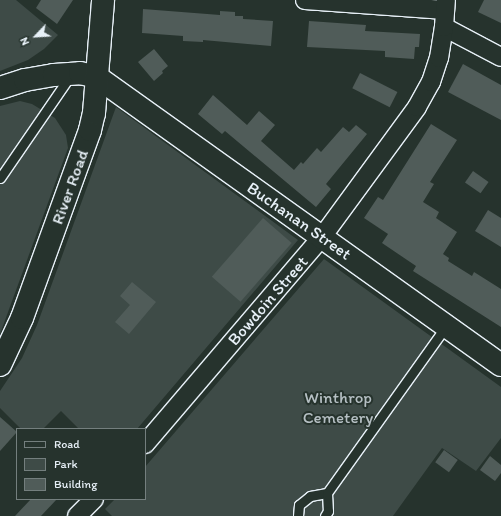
<!DOCTYPE html>
<style>
body{margin:0}
#map{position:relative;width:501px;height:516px;overflow:hidden;background:#26332d;font-family:Itim,sans-serif}
div>[style]{position:absolute}
[style*='--x']{left:calc(var(--x)*1px);top:calc(var(--y)*1px);width:calc(var(--w)*1px);rotate:calc(var(--a)*1deg)}
.green>*{inset:0;background:#3e4b47}
.building>*{inset:0;background:#505c59;transform-origin:0 0}
.roads{filter:drop-shadow(1px 0 #e8f1f8) drop-shadow(-1px 0 #e8f1f8) drop-shadow(0 1px #e8f1f8) drop-shadow(0 -1px #e8f1f8)}
.service>*{height:9px;margin:-4.5px;padding:0 4.5px;transform-origin:4.5px;border-radius:4.5px;background:#26332d}
.minor>*{height:18px;margin:-9px;padding:0 9px;transform-origin:9px;border-radius:9px;background:#26332d}
.tertiary>*{height:22px;margin:-11px;padding:0 11px;transform-origin:11px;border-radius:11px;background:#26332d}
span{translate:-50% -50%;white-space:nowrap;text-align:center;line-height:1.15;-webkit-text-stroke:4px #26332d;paint-order:stroke}
.street-label{font-size:17px;color:#e8f1f8}
.park-label{font-size:17px;color:#b5bfc3}
.legend{position:absolute;left:16px;top:428px;width:130px;height:72px;box-sizing:border-box;background:#26332d;border:1px solid #747f7e;margin:0;padding:5px 7px;list-style:none;font-size:12px;color:#e8f1f8}
.legend li{display:flex;align-items:center;gap:8px;height:20px}
.legend b{width:20px;border:1px solid #747f7e}
.north{position:absolute;left:16px;top:16px;width:40px;height:40px;-webkit-text-stroke:3px #26332d;paint-order:stroke;rotate:245deg;font-size:11px;font-weight:700;line-height:16px;text-align:center;color:#e8f1f8}
.north::after{content:'';display:block;margin:auto;width:14px;height:18px;background:#e8f1f8;clip-path:polygon(50% 0,100% 100%,50% 72%,0 100%)}
</style>
<div id="map">
<div class="green">
<i style="clip-path:polygon(0 0,16px 0,58px 35px,44px 49px,28px 60px,0 71px)"></i>
<i style="clip-path:polygon(20px 101px,32px 104px,55px 118px,66px 135px,68px 148px,0 334px,0 106px)"></i>
<i style="clip-path:polygon(116px 107px,298px 240px,137px 429px,79px 429px,61px 411px,43px 429px,21px 429px,0 408px,0 391px,22px 358px,37px 325px)"></i>
<i style="clip-path:polygon(324px 259px,501px 387px,501px 438px,476px 471px,442px 448px,393px 516px,112px 516px,105px 509px,115px 499px,145px 499px,145px 467px)"></i>
</div>
<div class="building">
<i style="clip-path:polygon(41px 0,73px 0,57px 24px,36px 8px)"></i>
<i style="clip-path:polygon(484px 0,501px 0,501px 23px,478px 12px)"></i>
<i style="clip-path:polygon(143px 9px,220px 15px,220px 11px,235px 12px,235px 16px,243px 16px,243px 19px,273px 21px,271px 46px,203px 40px,203px 42px,183px 41px,183px 36px,142px 33px)"></i>
<i style="clip-path:polygon(309px 21px,366px 25px,365px 31px,420px 34px,419px 47px,415px 47px,414px 59px,385px 57px,385px 51px,307px 47px)"></i>
<i style="clip-path:polygon(154px 49px,168px 66px,162px 71px,163px 73px,154px 81px,138px 62px)"></i>
<i style="clip-path:polygon(463px 64px,501px 85px,501px 120px,448px 92px)"></i>
<i style="left:360px;top:73px;width:42px;height:17px;rotate:27deg"></i>
<i style="clip-path:polygon(213px 95px,247px 125px,259px 111px,275px 125px,261px 141px,294px 170px,301px 162px,303px 164px,317px 148px,321px 152px,343px 127px,349px 132px,356px 125px,367px 134px,326px 184px,331px 189px,316px 207px,225px 131px,222px 134px,198px 114px)"></i>
<i style="clip-path:polygon(431px 124px,457px 140px,430px 182px,434px 184px,423px 202px,439px 212px,436px 218px,457px 232px,443px 254px,449px 258px,448px 261px,472px 276px,474px 272px,501px 289px,501px 327px,413px 271px,416px 266px,382px 243px,388px 234px,364px 218px,378px 197px,383px 200px)"></i>
<i style="left:473px;top:171px;width:19px;height:14px;rotate:35deg"></i>
<i style="clip-path:polygon(488px 210px,501px 218px,501px 247px,475px 231px)"></i>
<i style="left:263px;top:218px;width:38px;height:78px;rotate:41deg"></i>
<i style="clip-path:polygon(132px 282px,156px 302px,129px 334px,115px 322px,130px 305px,120px 296px)"></i>
<i style="clip-path:polygon(0 417px,17px 432px,0 451px)"></i>
<i style="left:444px;top:450px;width:17px;height:15px;rotate:36deg"></i>
<i style="clip-path:polygon(490px 456px,501px 465px,501px 473px,495px 481px,480px 470px)"></i>
<i style="clip-path:polygon(31px 499px,57px 499px,41px 516px,15px 516px)"></i>
</div>
<div class="roads">
<div class="service">
<i style="--x:0;--y:178;--w:124;--a:-55.5"></i>
<i style="--x:327;--y:493;--w:205;--a:-54.5"></i>
<i style="--x:298;--y:516;--w:11;--a:-85"></i>
<i style="--x:299;--y:505;--w:14;--a:-39"></i>
<i style="--x:310;--y:496;--w:17;--a:-10"></i>
<i style="--x:327;--y:493;--w:18;--a:87"></i>
<i style="--x:328;--y:511;--w:6;--a:121"></i>
</div>
<div class="minor">
<i style="--x:305;--y:0;--w:140;--a:4.1"></i>
<i style="--x:444;--y:27;--w:64;--a:27.8"></i>
<i style="--x:145;--y:444;--w:272;--a:-49.5"></i>
<i style="--x:322;--y:237;--w:161;--a:-53.8"></i>
<i style="--x:417;--y:107;--w:29;--a:-61"></i>
<i style="--x:431;--y:82;--w:25;--a:-72"></i>
<i style="--x:439;--y:58;--w:31;--a:-81"></i>
<i style="--x:444;--y:27;--w:27;--a:-86"></i>
<i style="--x:77;--y:516;--w:24;--a:-45"></i>
</div>
<div class="tertiary">
<i style="--x:0;--y:88;--w:26;--a:-18"></i>
<i style="--x:25;--y:80;--w:29;--a:-10"></i>
<i style="--x:54;--y:75;--w:26;--a:-4"></i>
<i style="--x:80;--y:73;--w:17;--a:13"></i>
<i style="--x:97;--y:77;--w:496;--a:35.5"></i>
<i style="--x:0;--y:365;--w:52;--a:-64.9"></i>
<i style="--x:22;--y:318;--w:200;--a:-70.1"></i>
<i style="--x:90;--y:130;--w:17;--a:-77"></i>
<i style="--x:94;--y:113;--w:113;--a:-85.4"></i>
</div>
</div>
<div class="street-label">
<span style="left:70px;top:187px;rotate:-70deg">River Road</span>
<span style="left:299px;top:221px;rotate:35deg">Buchanan Street</span>
<span style="left:268px;top:301px;rotate:-49deg">Bowdoin Street</span>
</div>
<div class="park-label">
<span style="left:338px;top:408px">Winthrop<br>Cemetery</span>
</div>
<ul class="legend">
<li><b style="height:5px;background:#26332d"></b>Road</li>
<li><b style="height:11px;background:#3e4b47"></b>Park</li>
<li><b style="height:11px;background:#505c59"></b>Building</li>
</ul>
<div class="north">N</div>
</div>
